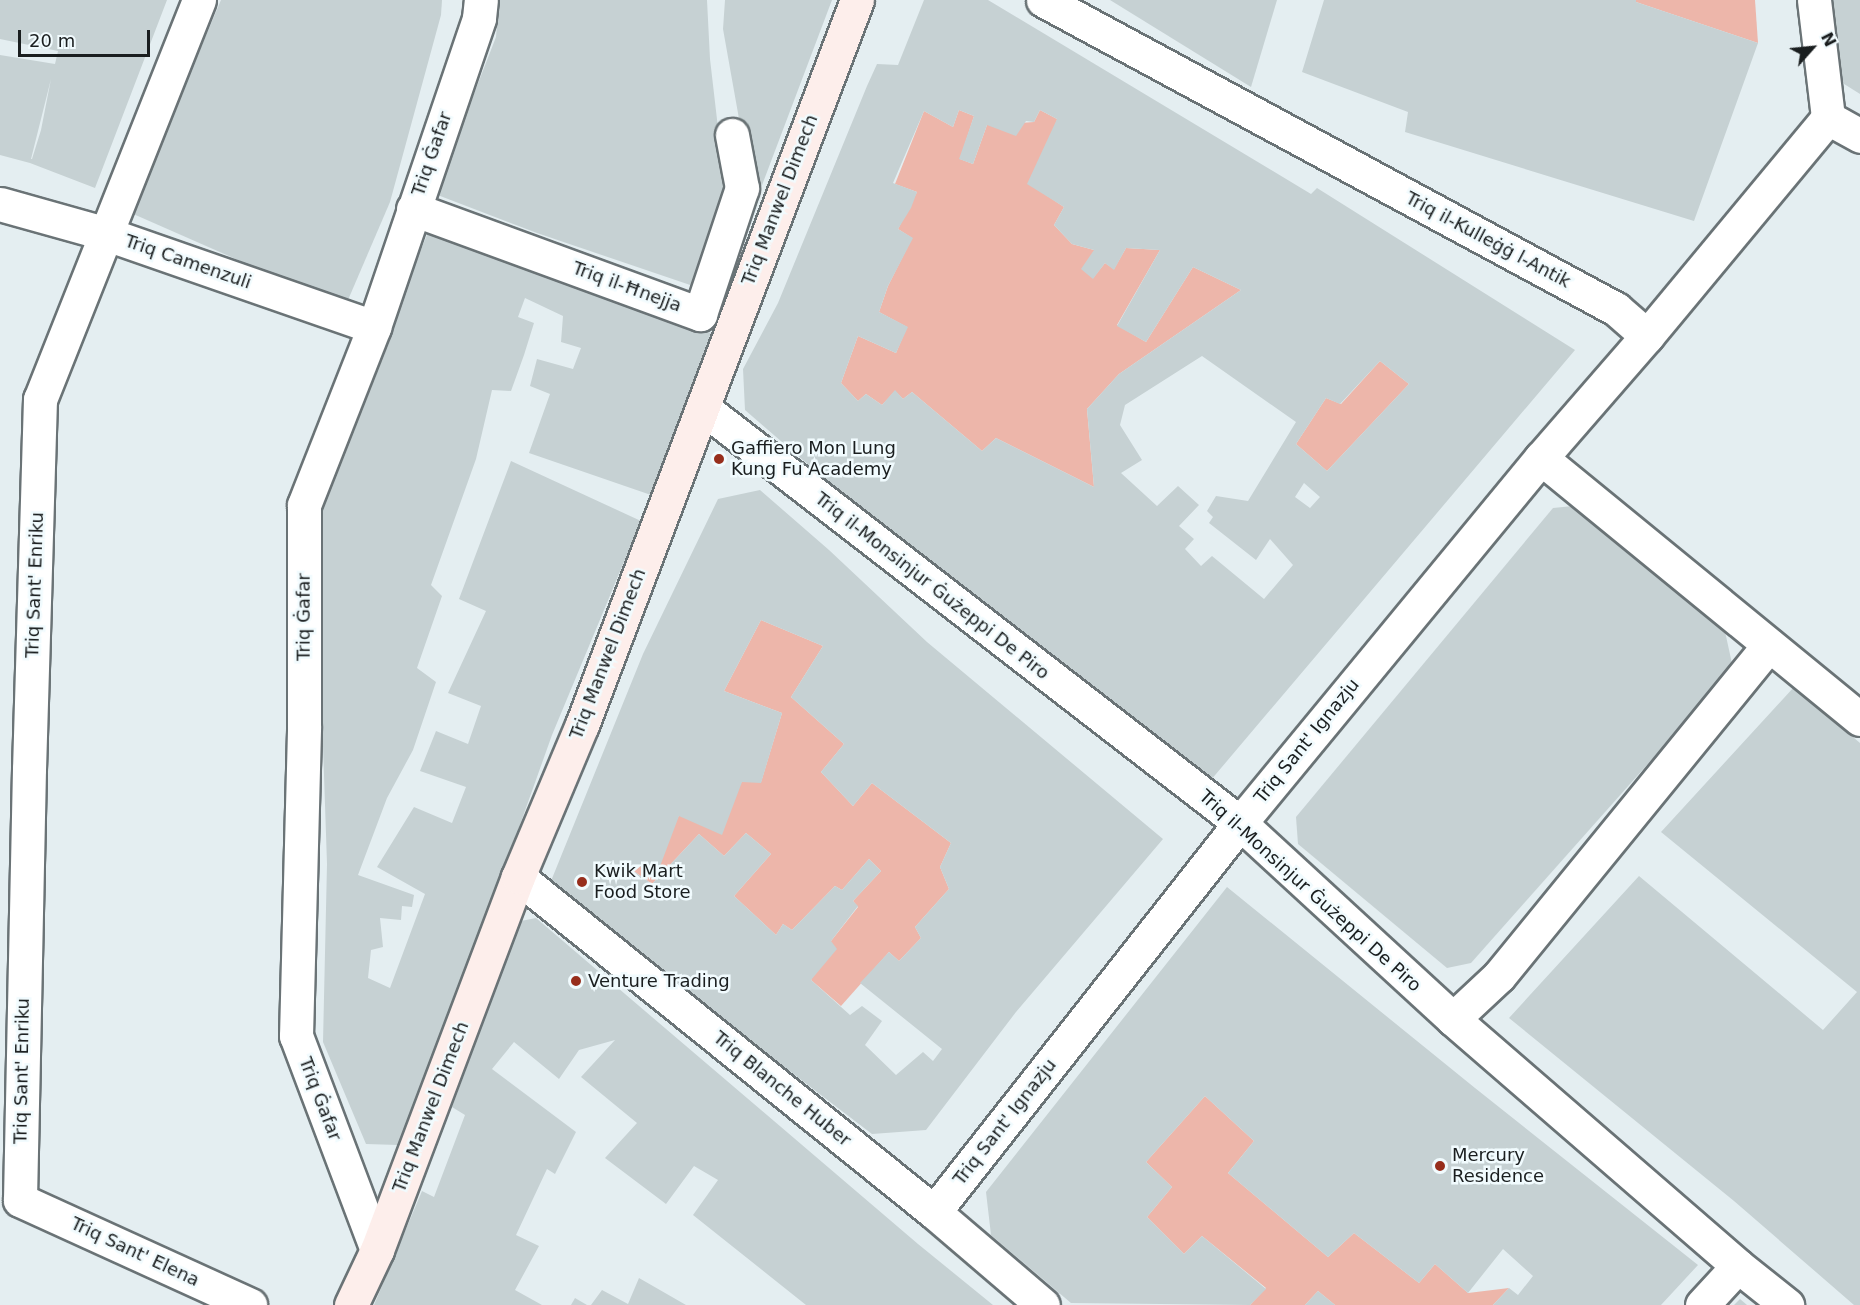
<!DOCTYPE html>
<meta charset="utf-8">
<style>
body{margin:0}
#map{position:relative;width:1860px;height:1305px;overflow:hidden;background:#e4eef1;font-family:"DejaVu Sans",sans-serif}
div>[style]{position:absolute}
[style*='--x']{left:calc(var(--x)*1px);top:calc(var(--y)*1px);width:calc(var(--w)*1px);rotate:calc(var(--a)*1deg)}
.green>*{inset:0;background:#edb6aa}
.building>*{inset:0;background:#c6d1d3}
.roads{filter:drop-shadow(2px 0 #6a7376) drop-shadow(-2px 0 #6a7376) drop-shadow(0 2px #6a7376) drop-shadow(0 -2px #6a7376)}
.street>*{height:33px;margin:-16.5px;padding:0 16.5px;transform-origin:16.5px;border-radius:16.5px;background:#fff}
.secondary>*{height:33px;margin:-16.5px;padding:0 16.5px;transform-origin:16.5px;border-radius:16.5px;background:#fdeeeb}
.dots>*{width:16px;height:16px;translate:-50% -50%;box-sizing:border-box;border:3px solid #f1fbfe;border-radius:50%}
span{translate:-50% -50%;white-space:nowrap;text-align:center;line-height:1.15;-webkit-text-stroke:5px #f1fbfe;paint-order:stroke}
.street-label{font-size:18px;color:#1a1e1f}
.poi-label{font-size:18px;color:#1a1e1f}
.left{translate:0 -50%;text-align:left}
.north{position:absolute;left:1782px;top:18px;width:60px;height:60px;-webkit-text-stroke:4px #f1fbfe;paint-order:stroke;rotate:63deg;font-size:16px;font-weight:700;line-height:24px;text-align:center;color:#1a1e1f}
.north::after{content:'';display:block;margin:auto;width:21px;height:27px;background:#1a1e1f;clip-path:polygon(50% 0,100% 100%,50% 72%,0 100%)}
.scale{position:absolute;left:18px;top:30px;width:132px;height:27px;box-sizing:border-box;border:3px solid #1a1e1f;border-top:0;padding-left:8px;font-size:18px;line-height:21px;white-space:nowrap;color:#1a1e1f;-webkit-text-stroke:4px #f1fbfe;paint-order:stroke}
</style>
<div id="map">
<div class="green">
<i style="clip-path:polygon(1636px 0,1755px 0,1758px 43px,1636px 2px)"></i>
<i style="clip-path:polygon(959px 110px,974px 116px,960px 159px,973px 164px,987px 125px,1034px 122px,1040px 110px,1057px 119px,1046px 195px,1064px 207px,1054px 225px,1072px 244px,1094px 250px,1093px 278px,1105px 263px,1114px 269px,1126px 248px,1160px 250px,1117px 325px,1146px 342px,1193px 267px,1241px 290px,1119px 374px,1087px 409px,1094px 487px,996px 438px,982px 451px,912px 392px,903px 399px,895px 391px,882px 405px,866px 394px,858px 401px,841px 383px,858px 336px,896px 353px,907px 327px,879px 312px,888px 286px,912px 238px,898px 229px,917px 192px,895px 184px,924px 111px,953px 127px)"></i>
<i style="clip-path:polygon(1380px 361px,1409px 384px,1327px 471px,1296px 444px,1326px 398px,1341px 404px)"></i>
<i style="clip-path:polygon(761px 620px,823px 646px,791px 697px,844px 744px,821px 772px,853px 806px,872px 783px,951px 843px,940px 867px,949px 889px,915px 927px,921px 938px,899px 961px,889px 952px,841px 1006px,811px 980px,831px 941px,858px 907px,853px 901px,881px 871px,869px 859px,842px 890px,835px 886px,792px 930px,783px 924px,776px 935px,734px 896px,771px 854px,746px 833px,724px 856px,699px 834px,652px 884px,625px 865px,679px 816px,742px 782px,761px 782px,782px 713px,724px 691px)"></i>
<i style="clip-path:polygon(1205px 1096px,1254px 1141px,1228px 1173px,1328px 1257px,1354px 1233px,1419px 1283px,1435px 1264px,1468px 1293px,1509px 1288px,1493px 1305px,1335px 1305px,1318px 1291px,1305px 1305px,1250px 1305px,1266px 1288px,1202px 1236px,1184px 1254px,1147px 1217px,1172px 1187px,1146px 1162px)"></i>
</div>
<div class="building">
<i style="clip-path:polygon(evenodd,0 0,167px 0,95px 188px,30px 163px,0 155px,0 55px,55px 64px,58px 51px,0 39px,0 0,51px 79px,41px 130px,32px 159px,31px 159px,51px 79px)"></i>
<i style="clip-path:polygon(221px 0,442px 0,441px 15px,390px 202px,345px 307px,131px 213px)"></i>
<i style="clip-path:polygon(499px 0,707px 0,710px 59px,726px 197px,702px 289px,537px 233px,435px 194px,496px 37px)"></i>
<i style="clip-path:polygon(725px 0,832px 0,761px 188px,748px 184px,750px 132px,741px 130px,723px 29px)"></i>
<i style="clip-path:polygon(evenodd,924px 0,988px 0,1311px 194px,1317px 188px,1575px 350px,1205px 787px,884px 530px,745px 410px,743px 369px,778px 303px,867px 86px,877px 64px,898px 65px,924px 0,959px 110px,974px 116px,959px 159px,973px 164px,987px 125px,1016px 136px,1026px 121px,1034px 122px,1040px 110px,1057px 119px,1027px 184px,1064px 207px,1054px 225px,1072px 244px,1094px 250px,1081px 269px,1093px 279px,1105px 263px,1114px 270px,1126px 248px,1160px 250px,1117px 326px,1146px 342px,1193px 267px,1241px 290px,1119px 374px,1087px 409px,1094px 487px,996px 438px,982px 451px,912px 392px,903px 399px,895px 390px,882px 405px,866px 394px,858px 401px,841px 383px,858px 336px,896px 353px,908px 327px,879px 312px,888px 286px,913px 238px,898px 229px,911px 208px,917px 192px,893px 183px,924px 111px,953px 127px,959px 110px,924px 0,1202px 356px,1296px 422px,1248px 501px,1216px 496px,1207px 511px,1213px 517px,1209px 523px,1256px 560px,1270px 539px,1293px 565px,1264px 599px,1212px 556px,1201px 566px,1185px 549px,1194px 539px,1179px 526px,1199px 505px,1178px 486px,1157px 506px,1121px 473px,1142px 460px,1120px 425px,1125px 405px,1202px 356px,924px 0,1380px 361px,1409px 384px,1327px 471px,1296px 444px,1326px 398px,1340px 404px,1380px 361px,924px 0,1304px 483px,1320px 497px,1310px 508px,1295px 497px,1304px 483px)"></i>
<i style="clip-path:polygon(1110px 0,1277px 0,1251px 87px)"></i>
<i style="clip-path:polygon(1324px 0,1636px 0,1636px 2px,1758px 43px,1694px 221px,1405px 132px,1408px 112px,1302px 72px)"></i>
<i style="clip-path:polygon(1829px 0,1860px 0,1860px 94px,1833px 77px)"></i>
<i style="clip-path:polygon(429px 230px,711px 333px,651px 495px,529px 453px,550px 394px,530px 386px,537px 359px,573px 369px,581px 348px,561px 342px,563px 316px,525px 298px,518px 317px,534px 323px,524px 355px,511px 391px,492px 390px,476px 459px,431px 585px,442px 596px,417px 668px,436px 682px,413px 750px,387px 798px,358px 875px,414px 895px,412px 907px,402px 906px,401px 920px,380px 918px,383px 947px,371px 950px,368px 978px,390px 988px,425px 894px,377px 867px,414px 807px,452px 823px,466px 787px,420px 771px,436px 731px,468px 744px,481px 706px,448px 693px,486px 611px,459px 599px,511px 461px,641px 521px,552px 735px,486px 920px,398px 1145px,366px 1144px,323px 1042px,327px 864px,318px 598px,323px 489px)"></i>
<i style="clip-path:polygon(evenodd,760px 490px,829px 550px,927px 642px,1163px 839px,1016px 1012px,926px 1130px,872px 1134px,707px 1008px,551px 881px,643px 654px,718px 499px,760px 490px,761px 620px,823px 646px,791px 697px,844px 744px,821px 772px,853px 806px,872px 783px,951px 843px,940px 867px,949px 889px,915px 927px,921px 938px,899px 961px,889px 952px,860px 983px,942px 1049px,933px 1061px,923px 1052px,896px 1075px,865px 1045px,882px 1021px,862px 1006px,850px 1015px,811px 980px,837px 949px,831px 941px,858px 906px,853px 901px,881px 871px,869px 859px,842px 890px,835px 886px,792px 930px,783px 924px,776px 935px,734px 896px,771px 854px,746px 833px,724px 856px,699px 834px,652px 884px,625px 865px,659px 869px,679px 816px,722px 835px,742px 782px,761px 783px,782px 713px,724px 691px,761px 620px)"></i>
<i style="clip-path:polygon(1573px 506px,1724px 627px,1733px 668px,1471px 963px,1447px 968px,1298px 844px,1296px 817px,1553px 508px)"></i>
<i style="clip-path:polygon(1794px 687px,1860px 743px,1860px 1305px,1854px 1305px,1734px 1201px,1509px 1018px,1639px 876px,1823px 1030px,1857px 992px,1661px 832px)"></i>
<i style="clip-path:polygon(1227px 887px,1475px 1088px,1698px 1265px,1661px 1305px,1493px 1305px,1509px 1288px,1518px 1295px,1533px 1276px,1503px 1249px,1468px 1293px,1435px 1264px,1419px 1283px,1354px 1233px,1328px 1257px,1228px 1173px,1254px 1141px,1205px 1096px,1146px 1162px,1172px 1187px,1147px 1217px,1184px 1254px,1202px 1236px,1266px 1289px,1250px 1305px,1071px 1303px,991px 1235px,986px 1192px)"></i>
<i style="clip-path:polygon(536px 918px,918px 1244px,993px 1305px,806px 1305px,693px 1215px,718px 1180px,694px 1166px,666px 1204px,605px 1158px,637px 1123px,581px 1077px,615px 1040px,579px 1050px,559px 1079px,514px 1042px,492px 1069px,576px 1132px,555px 1174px,547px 1169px,516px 1235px,539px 1246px,515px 1290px,542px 1305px,374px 1305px,422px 1191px,434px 1197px,465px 1115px,452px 1107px,521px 921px)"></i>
<i style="clip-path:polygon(639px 1278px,686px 1305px,591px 1305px,602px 1290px,628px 1304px)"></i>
<i style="clip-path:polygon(1318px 1291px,1335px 1305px,1305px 1305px)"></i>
<i style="clip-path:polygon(575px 1298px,587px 1305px,571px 1305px)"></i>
<i style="clip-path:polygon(1740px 1299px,1747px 1305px,1734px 1305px)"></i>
</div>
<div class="roads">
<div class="street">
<i style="--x:199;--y:0;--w:430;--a:111.7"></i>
<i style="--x:40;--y:399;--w:370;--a:91.7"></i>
<i style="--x:29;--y:769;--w:431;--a:91.2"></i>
<i style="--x:20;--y:1200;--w:253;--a:24.5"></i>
<i style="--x:1043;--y:0;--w:651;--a:28.34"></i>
<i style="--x:1616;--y:309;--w:41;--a:41.1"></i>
<i style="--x:1814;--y:0;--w:119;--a:83.2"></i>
<i style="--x:1828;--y:118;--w:37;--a:29"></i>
<i style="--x:0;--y:204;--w:108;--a:15.6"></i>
<i style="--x:104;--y:233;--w:286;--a:19.2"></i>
<i style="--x:413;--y:209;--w:306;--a:20.1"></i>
<i style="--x:700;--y:314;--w:133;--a:-71.6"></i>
<i style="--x:742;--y:188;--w:54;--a:-100.7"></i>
<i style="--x:703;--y:408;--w:679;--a:37.7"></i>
<i style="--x:1240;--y:823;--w:289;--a:42.6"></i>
<i style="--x:1453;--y:1019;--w:377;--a:40.9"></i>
<i style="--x:1738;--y:1266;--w:63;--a:38.5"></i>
<i style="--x:1541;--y:458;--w:412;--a:39.3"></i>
<i style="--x:518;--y:877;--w:534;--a:38.84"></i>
<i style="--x:934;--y:1212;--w:143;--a:40.5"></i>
<i style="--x:1453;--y:1019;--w:63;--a:-43.1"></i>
<i style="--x:1499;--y:976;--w:427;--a:-50.8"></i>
<i style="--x:934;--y:1212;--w:495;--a:-51.8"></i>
<i style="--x:1240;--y:823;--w:473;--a:-50.5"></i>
<i style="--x:1541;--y:458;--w:162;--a:-49"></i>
<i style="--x:1647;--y:336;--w:283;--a:-50.3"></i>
<i style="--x:377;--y:1250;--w:229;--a:-110.7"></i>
<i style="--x:296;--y:1036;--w:310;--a:-88.5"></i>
<i style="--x:304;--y:726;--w:221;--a:-90"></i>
<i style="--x:304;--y:505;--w:191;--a:-68.5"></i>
<i style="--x:374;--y:327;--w:326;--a:-71.2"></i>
<i style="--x:479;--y:18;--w:18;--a:-84"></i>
<i style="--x:1702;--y:1305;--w:53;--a:-47.3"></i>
</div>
<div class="secondary">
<i style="--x:351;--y:1305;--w:61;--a:-64.7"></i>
<i style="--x:377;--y:1250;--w:399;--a:-69.3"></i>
<i style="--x:518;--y:877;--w:165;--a:-67.2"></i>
<i style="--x:582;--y:725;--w:775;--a:-69.23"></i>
</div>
</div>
<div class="dots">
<i style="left:719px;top:459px;background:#972e1c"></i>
<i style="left:582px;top:882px;background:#972e1c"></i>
<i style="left:576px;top:981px;background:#972e1c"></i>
<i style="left:1440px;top:1166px;background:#972e1c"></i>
</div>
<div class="street-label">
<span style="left:432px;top:154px;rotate:-71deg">Triq Ġafar</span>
<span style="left:780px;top:200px;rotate:-69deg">Triq Manwel Dimech</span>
<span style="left:1488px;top:240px;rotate:28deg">Triq il-Kulleġġ l-Antik</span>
<span style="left:188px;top:262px;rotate:19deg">Triq Camenzuli</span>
<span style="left:627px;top:287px;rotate:20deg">Triq il-Ħnejja</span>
<span style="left:35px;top:585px;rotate:-88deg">Triq Sant' Enriku</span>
<span style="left:932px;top:586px;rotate:38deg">Triq il-Monsinjur Ġużeppi De Piro</span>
<span style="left:304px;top:617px;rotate:-90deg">Triq Ġafar</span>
<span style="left:608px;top:654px;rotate:-69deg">Triq Manwel Dimech</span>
<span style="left:1307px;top:741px;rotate:-51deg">Triq Sant' Ignazju</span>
<span style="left:1310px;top:891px;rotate:42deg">Triq il-Monsinjur Ġużeppi De Piro</span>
<span style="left:22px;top:1071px;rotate:-89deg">Triq Sant' Enriku</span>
<span style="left:782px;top:1089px;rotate:39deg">Triq Blanche Huber</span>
<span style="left:320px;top:1099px;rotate:69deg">Triq Ġafar</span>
<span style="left:431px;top:1107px;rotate:-69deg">Triq Manwel Dimech</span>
<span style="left:1005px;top:1122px;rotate:-52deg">Triq Sant' Ignazju</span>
<span style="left:135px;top:1252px;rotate:25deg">Triq Sant' Elena</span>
</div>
<div class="poi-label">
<span class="left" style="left:731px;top:459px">Gaffiero Mon Lung<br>Kung Fu Academy</span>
<span class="left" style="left:594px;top:882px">Kwik Mart<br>Food Store</span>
<span class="left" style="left:588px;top:981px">Venture Trading</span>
<span class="left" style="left:1452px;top:1166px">Mercury<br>Residence</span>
</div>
<div class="north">N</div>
<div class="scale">20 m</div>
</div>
